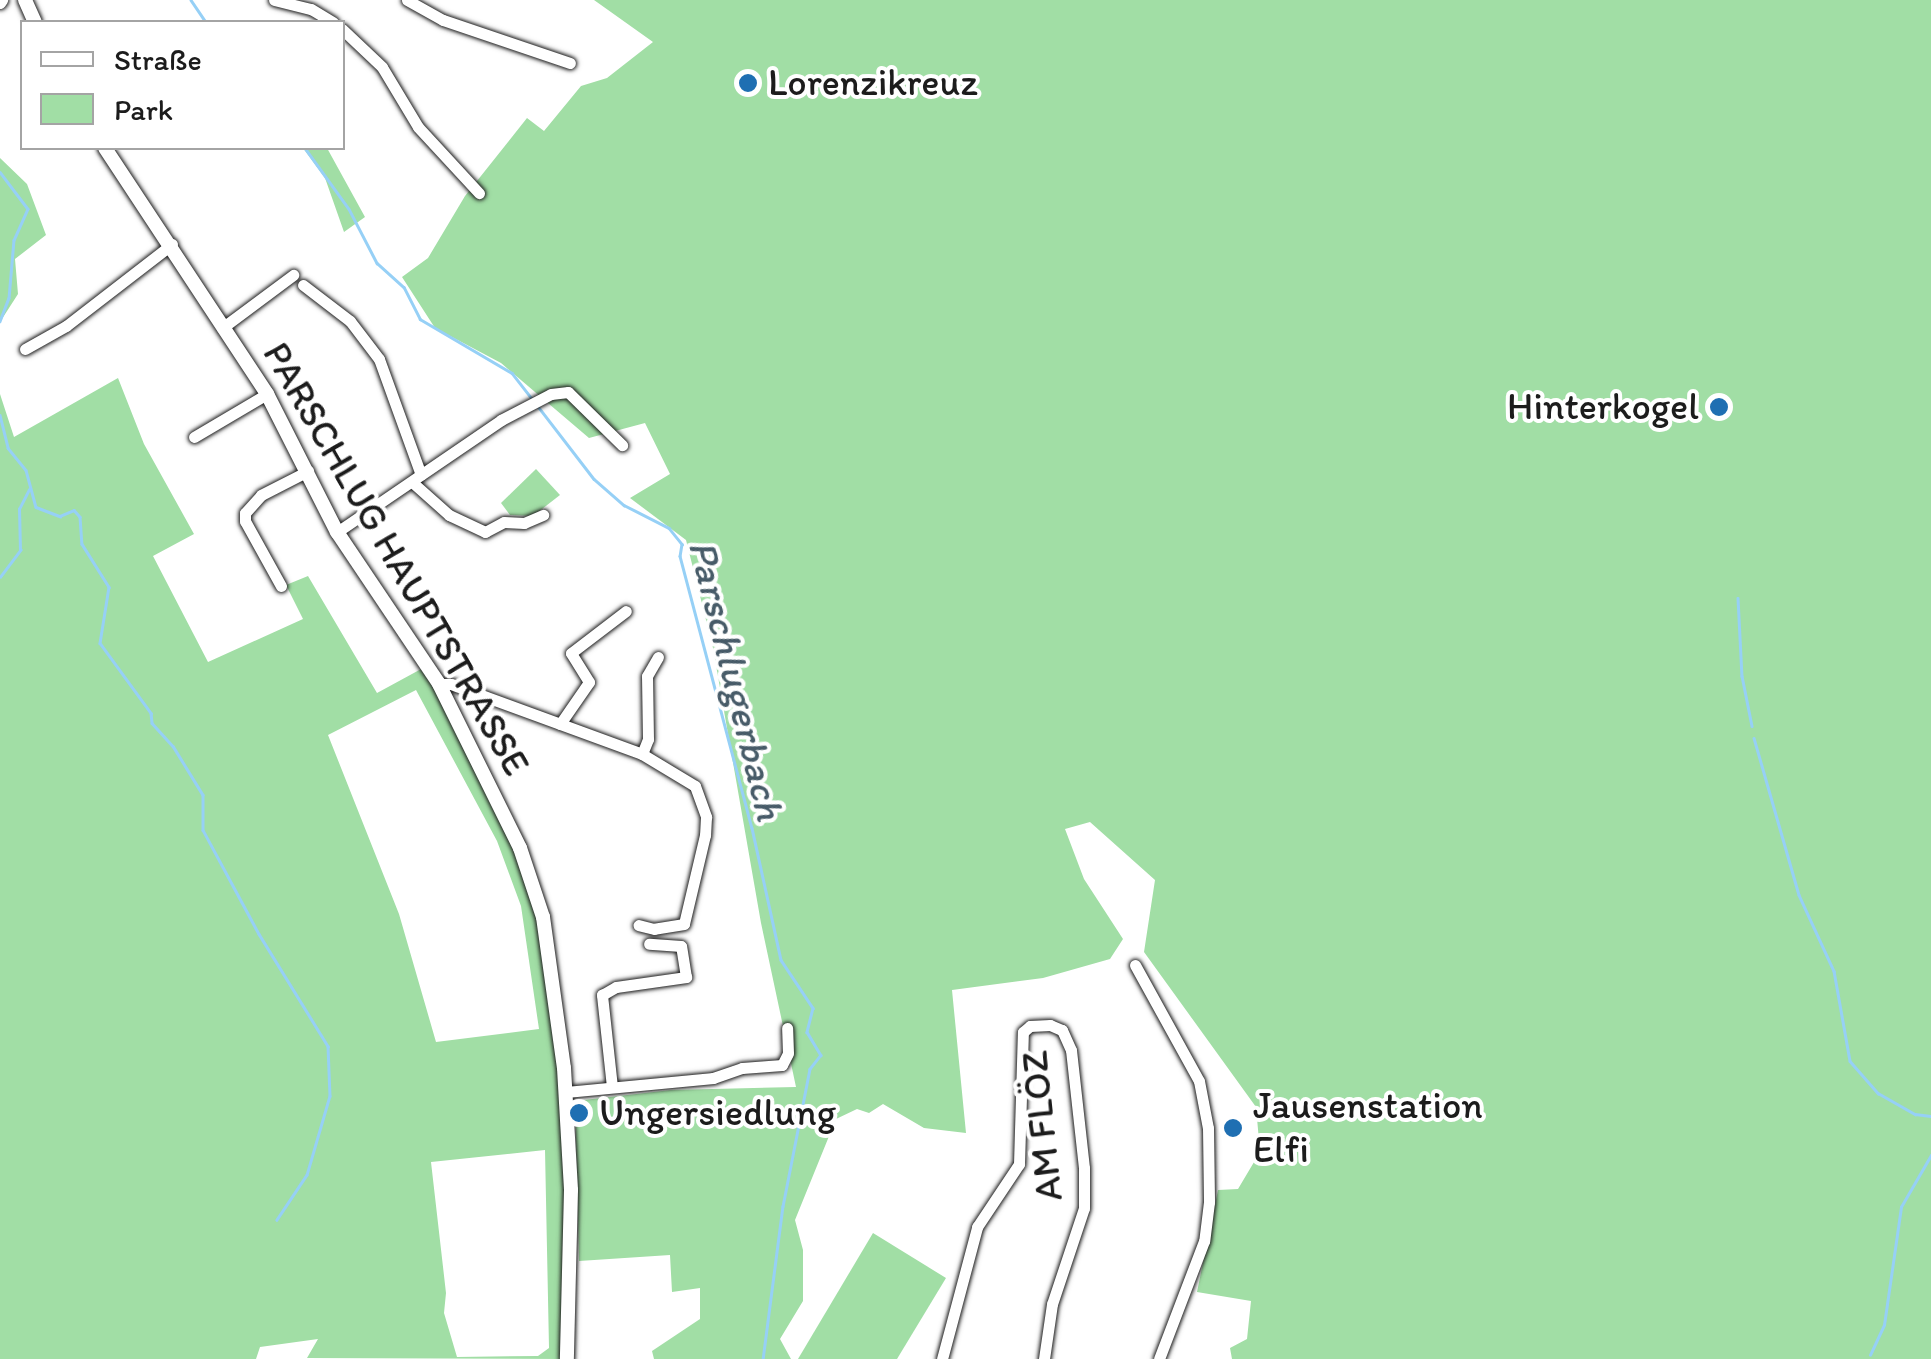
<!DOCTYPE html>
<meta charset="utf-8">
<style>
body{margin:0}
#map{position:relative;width:1931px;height:1359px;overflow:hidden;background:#fff;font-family:Itim,sans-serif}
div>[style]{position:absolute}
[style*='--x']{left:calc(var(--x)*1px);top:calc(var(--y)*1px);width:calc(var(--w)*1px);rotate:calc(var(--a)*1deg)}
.green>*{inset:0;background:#a1dea5}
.stream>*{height:2.5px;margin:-1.25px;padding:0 1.25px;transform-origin:1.25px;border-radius:1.25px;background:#96d0f6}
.roads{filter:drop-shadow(0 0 2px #1c1c1c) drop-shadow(0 0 2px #1c1c1c)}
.minor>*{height:11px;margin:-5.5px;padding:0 5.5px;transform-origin:5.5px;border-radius:5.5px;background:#fff}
.major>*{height:14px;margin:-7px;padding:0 7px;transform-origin:7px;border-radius:7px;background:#fff}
.dots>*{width:28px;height:28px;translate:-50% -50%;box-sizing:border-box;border:5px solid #fff;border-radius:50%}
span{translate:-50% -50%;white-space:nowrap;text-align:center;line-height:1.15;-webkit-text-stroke:8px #fff;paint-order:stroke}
.poi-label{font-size:38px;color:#1c1c1c}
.left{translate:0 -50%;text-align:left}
.right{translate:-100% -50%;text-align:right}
.street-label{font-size:38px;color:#1c1c1c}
.water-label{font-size:40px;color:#475b68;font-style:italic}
.legend{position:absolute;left:20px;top:20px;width:325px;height:130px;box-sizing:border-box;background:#fff;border:2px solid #a4a4a4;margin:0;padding:12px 18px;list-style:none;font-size:30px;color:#1c1c1c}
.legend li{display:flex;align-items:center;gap:20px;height:50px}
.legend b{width:50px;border:2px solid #a4a4a4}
</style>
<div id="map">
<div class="green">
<div style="clip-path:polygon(594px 0,1931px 0,1931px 1359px,1232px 1359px,1230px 1348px,1247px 1339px,1251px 1301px,1197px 1292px,1218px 1190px,1238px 1189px,1260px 1152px,1256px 1107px,1144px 952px,1155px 880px,1090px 822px,1065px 829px,1084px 879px,1123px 939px,1110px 959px,1043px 978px,952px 990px,966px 1133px,924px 1128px,883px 1104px,869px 1113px,857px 1109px,836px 1119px,795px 1220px,803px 1250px,803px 1301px,780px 1339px,791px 1359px,654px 1359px,652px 1351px,700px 1319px,700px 1288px,672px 1292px,670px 1255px,579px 1261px,575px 1101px,671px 1090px,796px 1087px,761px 923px,713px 648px,686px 540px,630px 498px,670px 474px,645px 423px,589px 438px,501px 363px,435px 328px,402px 277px,428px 258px,465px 196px,527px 118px,544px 131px,581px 86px,607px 78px,653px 42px)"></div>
<div style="clip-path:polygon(303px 148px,327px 148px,365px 217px,344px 232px,325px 178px)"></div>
<div style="clip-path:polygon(0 158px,27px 184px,46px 235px,15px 259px,18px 294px,0 322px)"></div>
<div style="clip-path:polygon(evenodd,118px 378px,144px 444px,194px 534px,153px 556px,208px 662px,303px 619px,286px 585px,308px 576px,377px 693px,423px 668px,500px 812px,537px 908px,556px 1030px,568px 1249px,562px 1359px,307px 1358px,318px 1339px,260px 1347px,256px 1359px,0 1359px,0 394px,14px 437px,118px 378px,416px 690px,497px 841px,521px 906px,539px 1029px,436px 1042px,399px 914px,328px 735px,416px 690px,118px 378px,545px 1150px,549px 1348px,538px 1356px,457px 1357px,444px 1313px,446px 1293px,431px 1162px,545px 1150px)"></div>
<div style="clip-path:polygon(536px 469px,560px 495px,533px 516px,510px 515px,501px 503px)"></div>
<div style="clip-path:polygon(873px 1233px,946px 1278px,897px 1359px,798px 1359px)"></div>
</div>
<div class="stream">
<div style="--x:191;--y:0;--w:27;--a:56"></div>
<div style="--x:305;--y:148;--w:75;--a:54.2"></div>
<div style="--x:349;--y:209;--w:61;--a:62.6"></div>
<div style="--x:377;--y:263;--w:36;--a:42"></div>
<div style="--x:404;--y:287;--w:36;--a:63"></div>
<div style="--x:420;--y:319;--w:107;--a:30.4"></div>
<div style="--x:512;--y:373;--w:33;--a:52"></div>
<div style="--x:0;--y:172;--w:46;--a:52.9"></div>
<div style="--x:28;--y:209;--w:34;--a:114"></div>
<div style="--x:14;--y:240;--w:58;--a:94.9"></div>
<div style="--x:9;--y:298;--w:25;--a:111"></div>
<div style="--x:537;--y:405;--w:93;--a:52.4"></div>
<div style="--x:594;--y:479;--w:40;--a:41"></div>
<div style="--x:624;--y:505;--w:51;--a:27.1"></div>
<div style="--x:669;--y:528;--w:21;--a:51"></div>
<div style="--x:682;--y:544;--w:12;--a:99"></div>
<div style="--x:680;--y:556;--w:281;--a:75.2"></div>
<div style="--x:752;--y:828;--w:135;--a:77.6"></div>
<div style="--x:781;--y:960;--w:58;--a:56.3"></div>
<div style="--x:813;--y:1008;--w:25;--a:104"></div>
<div style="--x:807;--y:1032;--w:27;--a:59"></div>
<div style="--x:821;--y:1055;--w:18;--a:128"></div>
<div style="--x:810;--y:1069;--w:140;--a:101.1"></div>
<div style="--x:783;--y:1206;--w:154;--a:97.4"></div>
<div style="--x:0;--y:415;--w:34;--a:76"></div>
<div style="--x:8;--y:448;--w:28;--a:51"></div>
<div style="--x:26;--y:470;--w:38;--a:75"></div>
<div style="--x:36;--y:507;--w:26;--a:21"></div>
<div style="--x:60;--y:516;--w:15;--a:-23"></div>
<div style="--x:74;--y:510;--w:9;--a:49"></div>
<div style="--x:80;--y:517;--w:27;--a:86"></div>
<div style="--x:82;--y:544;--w:51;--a:57.9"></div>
<div style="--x:109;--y:587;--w:57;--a:99.1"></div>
<div style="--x:100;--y:643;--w:87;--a:53.9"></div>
<div style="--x:151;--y:713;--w:10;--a:84"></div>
<div style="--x:152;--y:723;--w:31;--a:48"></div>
<div style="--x:173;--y:746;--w:57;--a:58.5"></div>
<div style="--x:203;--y:795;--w:35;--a:90"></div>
<div style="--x:203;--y:830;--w:118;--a:61.7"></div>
<div style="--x:259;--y:934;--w:132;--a:58.4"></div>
<div style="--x:328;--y:1046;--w:50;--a:87.7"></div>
<div style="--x:330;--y:1096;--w:82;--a:106.2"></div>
<div style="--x:307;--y:1175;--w:54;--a:123.7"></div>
<div style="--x:0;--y:577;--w:34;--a:-53"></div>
<div style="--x:20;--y:550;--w:41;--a:-91.4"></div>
<div style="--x:19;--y:509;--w:22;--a:-63"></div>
<div style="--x:1738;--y:598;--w:78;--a:87.1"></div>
<div style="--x:1742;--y:676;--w:51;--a:78.7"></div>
<div style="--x:1754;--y:738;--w:163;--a:74"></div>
<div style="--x:1799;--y:895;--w:84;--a:65.3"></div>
<div style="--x:1834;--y:971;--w:91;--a:79.9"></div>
<div style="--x:1850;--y:1061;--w:43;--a:48.8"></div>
<div style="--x:1878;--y:1093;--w:43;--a:29.6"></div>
<div style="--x:1915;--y:1114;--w:16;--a:7"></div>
<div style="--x:1870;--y:1355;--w:33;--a:-65"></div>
<div style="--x:1884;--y:1325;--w:119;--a:-81.8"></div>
<div style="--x:1901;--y:1207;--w:60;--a:-60"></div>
</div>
<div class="roads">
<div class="minor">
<div style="--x:274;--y:0;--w:38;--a:14"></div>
<div style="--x:311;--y:9;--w:26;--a:31"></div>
<div style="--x:407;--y:0;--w:41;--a:29.1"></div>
<div style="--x:443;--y:20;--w:134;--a:18.7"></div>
<div style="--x:0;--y:3;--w:4;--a:-56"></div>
<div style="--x:342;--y:29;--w:55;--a:43.5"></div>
<div style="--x:382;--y:67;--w:70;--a:59"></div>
<div style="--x:418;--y:127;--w:90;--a:47.3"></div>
<div style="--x:303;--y:285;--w:59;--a:37.5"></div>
<div style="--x:350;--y:321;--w:48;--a:52.7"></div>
<div style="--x:379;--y:359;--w:123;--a:70.1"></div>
<div style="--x:222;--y:328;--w:89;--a:-36.7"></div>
<div style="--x:25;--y:349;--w:47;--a:-29.3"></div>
<div style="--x:66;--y:326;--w:134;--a:-37.7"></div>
<div style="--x:194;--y:437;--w:85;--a:-30.5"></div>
<div style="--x:412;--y:482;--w:50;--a:41.7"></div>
<div style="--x:449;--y:515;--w:40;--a:25"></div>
<div style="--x:485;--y:532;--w:21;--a:-28"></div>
<div style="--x:504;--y:522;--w:20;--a:3"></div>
<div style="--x:524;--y:523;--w:21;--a:-23"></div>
<div style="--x:337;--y:532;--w:199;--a:-34.3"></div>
<div style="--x:501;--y:420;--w:56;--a:-27.5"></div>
<div style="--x:551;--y:394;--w:17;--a:-7"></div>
<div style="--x:568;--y:392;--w:76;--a:44.5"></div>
<div style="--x:281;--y:586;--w:74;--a:-119"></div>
<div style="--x:245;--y:521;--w:8;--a:-90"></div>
<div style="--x:245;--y:513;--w:24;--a:-48"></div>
<div style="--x:261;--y:495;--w:53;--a:-27.1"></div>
<div style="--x:439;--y:684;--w:12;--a:0"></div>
<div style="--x:451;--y:684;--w:203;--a:20.1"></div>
<div style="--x:642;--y:754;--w:62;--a:31.1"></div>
<div style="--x:695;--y:786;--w:33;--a:70"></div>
<div style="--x:706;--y:817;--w:18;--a:93"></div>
<div style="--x:705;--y:835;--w:91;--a:103.3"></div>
<div style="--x:684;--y:924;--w:30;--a:171"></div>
<div style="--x:654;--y:929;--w:16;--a:-166"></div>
<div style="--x:560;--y:724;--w:51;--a:-55.4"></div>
<div style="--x:589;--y:682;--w:34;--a:-122"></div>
<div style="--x:571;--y:653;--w:69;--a:-37.4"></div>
<div style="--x:642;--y:754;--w:16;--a:-68"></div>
<div style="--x:648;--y:739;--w:63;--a:-90.9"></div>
<div style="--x:647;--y:676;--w:22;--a:-60"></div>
<div style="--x:1135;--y:965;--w:132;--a:61.1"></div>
<div style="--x:1199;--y:1081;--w:48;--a:79.2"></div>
<div style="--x:1208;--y:1128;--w:74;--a:89.2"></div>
<div style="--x:1209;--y:1202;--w:39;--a:97"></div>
<div style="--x:1204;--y:1241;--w:126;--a:110.9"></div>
<div style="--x:612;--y:1087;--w:93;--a:-96.2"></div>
<div style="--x:602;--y:995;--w:16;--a:-30"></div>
<div style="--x:616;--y:987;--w:71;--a:-8.1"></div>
<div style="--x:686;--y:977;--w:31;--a:-99"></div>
<div style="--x:681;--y:946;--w:32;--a:-176"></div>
<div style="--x:566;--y:1092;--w:148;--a:-5.4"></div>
<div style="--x:713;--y:1078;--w:31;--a:-19"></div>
<div style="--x:742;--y:1068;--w:40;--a:-4.3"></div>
<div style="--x:782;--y:1065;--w:13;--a:-63"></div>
<div style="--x:788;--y:1053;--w:25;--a:-92"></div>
<div style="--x:942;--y:1359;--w:137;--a:-75.1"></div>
<div style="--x:977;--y:1227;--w:76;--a:-56.3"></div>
<div style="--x:1019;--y:1164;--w:132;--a:-88.3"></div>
<div style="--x:1023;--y:1032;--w:9;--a:-41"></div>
<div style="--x:1030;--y:1026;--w:20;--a:-3"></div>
<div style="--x:1050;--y:1025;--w:13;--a:23"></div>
<div style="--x:1062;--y:1030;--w:22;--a:66"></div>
<div style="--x:1071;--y:1050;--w:119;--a:83.7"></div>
<div style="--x:1084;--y:1168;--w:40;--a:90"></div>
<div style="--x:1084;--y:1208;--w:101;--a:108.4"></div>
<div style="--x:1052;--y:1304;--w:56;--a:98.3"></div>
</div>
<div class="major">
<div style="--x:25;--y:0;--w:24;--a:66"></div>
<div style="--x:105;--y:148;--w:295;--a:56.6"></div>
<div style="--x:267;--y:394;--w:155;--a:63.1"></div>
<div style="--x:337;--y:532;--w:183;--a:56.1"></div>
<div style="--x:439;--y:684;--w:183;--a:63.7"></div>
<div style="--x:520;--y:848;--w:73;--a:71.6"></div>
<div style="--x:543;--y:917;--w:152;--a:82.1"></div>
<div style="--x:564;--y:1068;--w:122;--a:86.7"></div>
<div style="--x:571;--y:1190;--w:169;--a:91.4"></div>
</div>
</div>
<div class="dots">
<div style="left:748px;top:83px;background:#1f6fb2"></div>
<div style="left:1719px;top:407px;background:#1f6fb2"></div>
<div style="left:579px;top:1113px;background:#1f6fb2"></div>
<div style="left:1233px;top:1128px;background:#1f6fb2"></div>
</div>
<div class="poi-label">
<span class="left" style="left:768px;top:83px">Lorenzikreuz</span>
<span class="right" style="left:1699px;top:407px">Hinterkogel</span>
<span class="left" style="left:1253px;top:1128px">Jausenstation<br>Elfi</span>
<span class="left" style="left:599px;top:1113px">Ungersiedlung</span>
</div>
<div class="street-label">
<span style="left:396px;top:559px;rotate:60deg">PARSCHLUG HAUPTSTRASSE</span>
<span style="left:1042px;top:1126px;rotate:-96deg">AM FLÖZ</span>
</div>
<div class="water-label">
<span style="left:737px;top:680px;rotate:76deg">Parschlugerbach</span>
</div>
<ul class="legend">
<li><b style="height:12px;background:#fff"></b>Straße</li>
<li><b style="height:28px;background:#a1dea5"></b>Park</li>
</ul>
</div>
